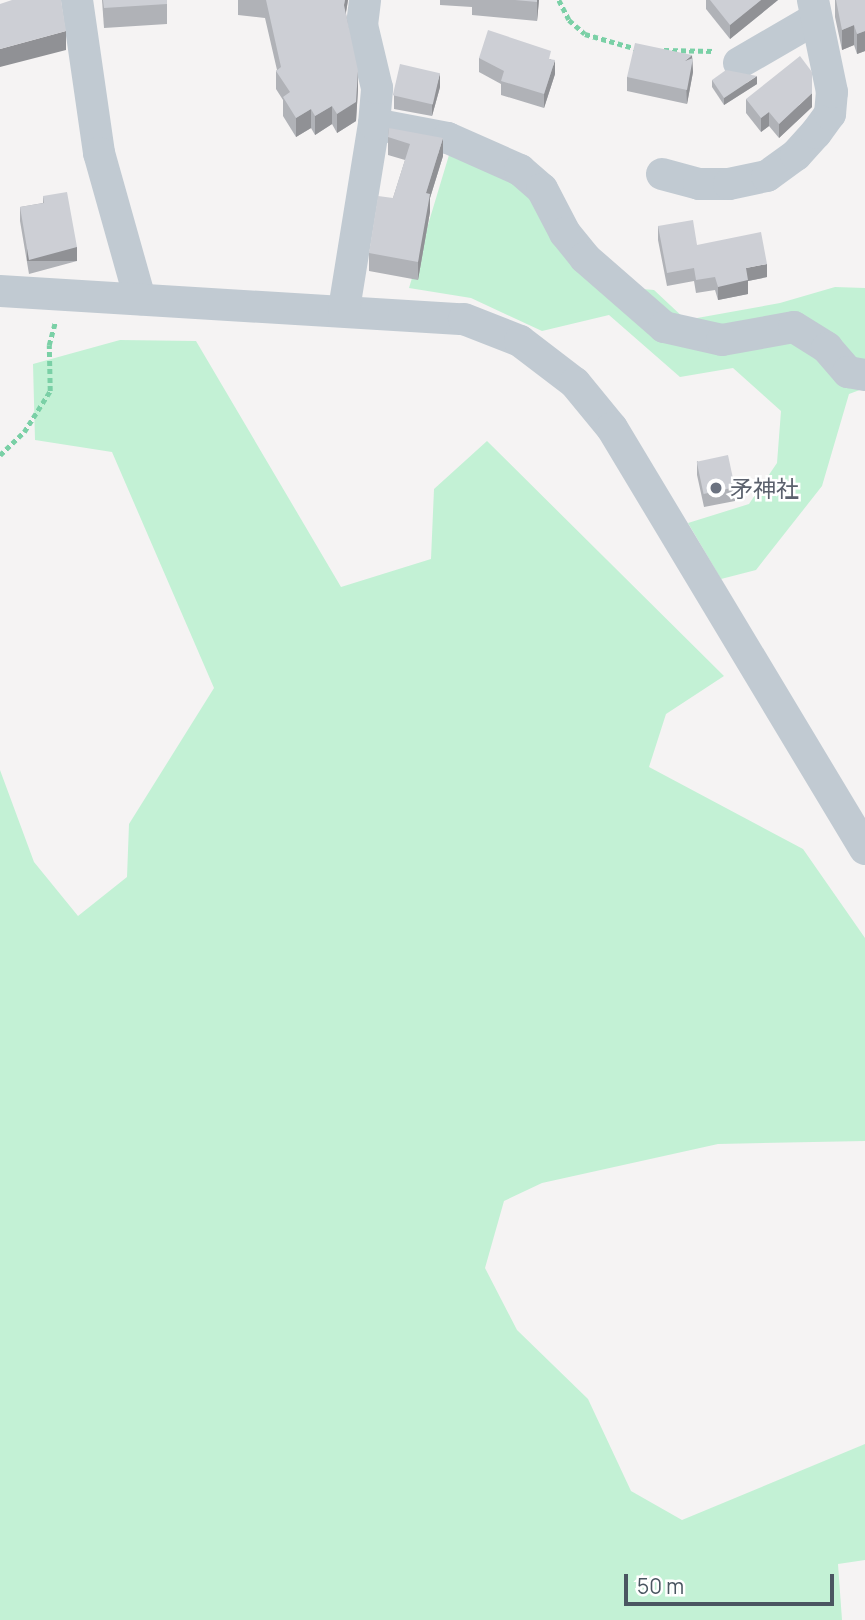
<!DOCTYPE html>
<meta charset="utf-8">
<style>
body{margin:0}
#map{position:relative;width:865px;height:1620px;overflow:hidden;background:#f5f3f3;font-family:Manrope,"Noto Sans JP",sans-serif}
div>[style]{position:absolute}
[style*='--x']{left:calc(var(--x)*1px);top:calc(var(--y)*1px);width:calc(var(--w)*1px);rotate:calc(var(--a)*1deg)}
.green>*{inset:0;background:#c3f1d5}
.path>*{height:4.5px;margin-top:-2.25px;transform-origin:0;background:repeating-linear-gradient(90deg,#7ad0a6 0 5px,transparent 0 8.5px)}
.street>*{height:32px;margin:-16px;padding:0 16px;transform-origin:16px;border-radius:16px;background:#c1cad2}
.wall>*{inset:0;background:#b0b2b7}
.shaded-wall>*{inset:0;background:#909195;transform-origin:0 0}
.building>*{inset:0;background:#cdcfd5;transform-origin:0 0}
.dots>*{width:19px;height:19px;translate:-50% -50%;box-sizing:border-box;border:4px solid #fff;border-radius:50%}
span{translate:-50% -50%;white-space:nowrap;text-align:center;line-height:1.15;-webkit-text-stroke:5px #fff;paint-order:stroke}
.worship-label{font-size:23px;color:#5b616d}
.left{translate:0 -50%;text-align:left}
.scale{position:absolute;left:624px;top:1574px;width:210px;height:32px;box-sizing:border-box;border:4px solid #4a5661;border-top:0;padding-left:9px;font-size:21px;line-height:24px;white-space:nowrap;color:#4a5661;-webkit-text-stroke:5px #fff;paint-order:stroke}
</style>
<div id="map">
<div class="green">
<div style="clip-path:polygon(449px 155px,509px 178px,537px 203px,597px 285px,654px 290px,686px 320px,780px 303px,835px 287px,865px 288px,865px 388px,849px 394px,822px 486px,756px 570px,721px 579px,688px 523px,749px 504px,777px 463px,781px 411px,733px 368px,680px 377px,609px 315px,542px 331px,471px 298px,409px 288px)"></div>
<div style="clip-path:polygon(120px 340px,196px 341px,341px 587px,431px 559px,434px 489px,487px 441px,724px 676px,666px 714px,649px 767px,803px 849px,865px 938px,865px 1141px,718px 1144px,542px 1183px,504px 1201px,485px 1268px,517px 1330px,588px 1399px,631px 1491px,682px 1520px,865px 1444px,865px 1560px,838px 1564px,842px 1620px,0 1620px,0 770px,34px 862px,78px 916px,127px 877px,129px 824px,214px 688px,112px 452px,35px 440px,33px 364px)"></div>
</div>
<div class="path">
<div style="--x:559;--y:0;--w:22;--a:63"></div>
<div style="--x:569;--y:20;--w:21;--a:41"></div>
<div style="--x:585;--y:34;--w:54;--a:16.1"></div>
<div style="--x:664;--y:50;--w:50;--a:1.1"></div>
<div style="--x:0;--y:455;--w:33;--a:-44"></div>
<div style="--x:24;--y:432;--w:49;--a:-57.6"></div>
<div style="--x:50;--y:391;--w:46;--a:-91.2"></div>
<div style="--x:49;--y:345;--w:24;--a:-75"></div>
</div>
<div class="street">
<div style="--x:77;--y:0;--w:155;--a:81.8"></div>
<div style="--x:99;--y:153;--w:152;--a:74.3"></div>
<div style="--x:739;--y:63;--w:88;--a:-30.1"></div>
<div style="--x:374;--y:124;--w:75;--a:10.7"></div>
<div style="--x:448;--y:138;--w:79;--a:24"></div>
<div style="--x:520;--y:170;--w:29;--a:41"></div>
<div style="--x:542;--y:189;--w:50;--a:62.4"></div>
<div style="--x:565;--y:233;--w:32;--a:51"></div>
<div style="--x:585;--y:258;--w:105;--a:41.1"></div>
<div style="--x:664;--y:327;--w:59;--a:12.6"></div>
<div style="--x:722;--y:340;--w:73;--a:-10.2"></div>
<div style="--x:794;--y:327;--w:39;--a:32"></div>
<div style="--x:827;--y:348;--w:32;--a:49"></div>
<div style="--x:848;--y:372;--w:17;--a:10"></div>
<div style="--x:662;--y:174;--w:38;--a:15"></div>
<div style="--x:699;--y:184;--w:30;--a:0"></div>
<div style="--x:729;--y:184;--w:39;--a:-12"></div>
<div style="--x:767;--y:176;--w:36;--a:-36"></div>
<div style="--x:796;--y:155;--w:30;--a:-48"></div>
<div style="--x:816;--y:133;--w:24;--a:-54"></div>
<div style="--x:830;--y:114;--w:22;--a:-85"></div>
<div style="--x:832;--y:92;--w:94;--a:-101.7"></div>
<div style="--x:0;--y:291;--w:465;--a:3.5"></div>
<div style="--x:464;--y:319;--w:60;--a:21.4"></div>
<div style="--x:520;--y:341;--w:69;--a:37.4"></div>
<div style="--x:575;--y:383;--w:58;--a:50.6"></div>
<div style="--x:612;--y:428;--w:491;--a:59"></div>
<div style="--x:344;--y:309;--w:187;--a:-80.8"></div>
<div style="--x:374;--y:124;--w:36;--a:-85"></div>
<div style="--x:377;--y:88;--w:65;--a:-103.4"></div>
<div style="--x:362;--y:25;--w:25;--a:-83"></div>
</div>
<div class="wall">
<div style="clip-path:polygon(102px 0,167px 0,167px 24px,104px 28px)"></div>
<div style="clip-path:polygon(238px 0,348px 0,346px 13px,358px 89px,356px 121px,337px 133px,332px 124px,315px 135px,311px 128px,296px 137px,283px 116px,283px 100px,276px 89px,276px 71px,277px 70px,265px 18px,238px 15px)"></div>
<div style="clip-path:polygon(440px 0,539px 0,537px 21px,472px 15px,472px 7px,440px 5px)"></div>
<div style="clip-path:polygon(706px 0,778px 0,730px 39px,706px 9px)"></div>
<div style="clip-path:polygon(835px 0,865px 0,865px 51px,857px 54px,854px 45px,842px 50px,835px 17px)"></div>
<div style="clip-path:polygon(479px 58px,551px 59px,555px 74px,544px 108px,501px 95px,501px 84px,479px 72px)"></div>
<div style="clip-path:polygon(692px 58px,693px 72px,687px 104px,627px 91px,627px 77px)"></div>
<div style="clip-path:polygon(712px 80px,757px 84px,724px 105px,712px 87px)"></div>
<div style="clip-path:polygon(440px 87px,432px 116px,394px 109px,394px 95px)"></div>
<div style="clip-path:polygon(746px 99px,812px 107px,779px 138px,769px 126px,761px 132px,746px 113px)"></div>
<div style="clip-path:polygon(389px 128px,443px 156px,430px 198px,430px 212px,418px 280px,369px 271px,369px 253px,393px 198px,405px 160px,388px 155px,388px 137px)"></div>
<div style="clip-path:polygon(43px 196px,77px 261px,29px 274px,20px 221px,20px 207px,43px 203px)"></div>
<div style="clip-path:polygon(658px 226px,697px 245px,767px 277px,748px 281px,748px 294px,718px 300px,715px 290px,696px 293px,694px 281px,667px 286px,658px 240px)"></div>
<div style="clip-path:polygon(697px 461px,735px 487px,735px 501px,704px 507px,697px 475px)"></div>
</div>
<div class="shaded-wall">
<div style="clip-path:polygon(345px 0,348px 0,344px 23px,344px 5px)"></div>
<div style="clip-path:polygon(537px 0,539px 0,537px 21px)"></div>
<div style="clip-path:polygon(761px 0,778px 0,730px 39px,730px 25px)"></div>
<div style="clip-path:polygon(854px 25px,854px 45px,842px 50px,842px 30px)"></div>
<div style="clip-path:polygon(66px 31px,66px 50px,0 67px,0 49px)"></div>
<div style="clip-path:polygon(865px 31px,865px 51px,857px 54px,857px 34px)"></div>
<div style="clip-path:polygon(692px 55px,693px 72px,687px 104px,685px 61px)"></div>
<div style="clip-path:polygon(555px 60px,555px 74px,544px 108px,544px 94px)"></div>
<div style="clip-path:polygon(358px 71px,358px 89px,356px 121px,337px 133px,337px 114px)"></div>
<div style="clip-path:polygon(440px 73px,440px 87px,432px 116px,432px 102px)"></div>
<div style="clip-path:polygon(757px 76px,757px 84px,724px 105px,724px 98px)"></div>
<div style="clip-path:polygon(812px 93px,812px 107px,779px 138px,779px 124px)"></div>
<div style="clip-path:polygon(332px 106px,332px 124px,315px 135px,315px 116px)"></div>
<div style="clip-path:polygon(311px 109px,311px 128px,296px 137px,296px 118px)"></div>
<div style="clip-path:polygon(769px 112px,769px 126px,761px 132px,761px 118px)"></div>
<div style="clip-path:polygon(443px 138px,443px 156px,430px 198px,430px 212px,418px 280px,418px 262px,426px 193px)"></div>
<div style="left:77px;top:247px;width:14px;height:50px;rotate:90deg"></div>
<div style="clip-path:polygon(767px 264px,767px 277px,748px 281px,748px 294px,718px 300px,718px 287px,746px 268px)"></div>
</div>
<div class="building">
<div style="clip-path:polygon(12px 0,61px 0,66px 31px,0 49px,0 4px)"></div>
<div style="clip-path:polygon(103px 0,167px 0,167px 4px,104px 8px)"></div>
<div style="clip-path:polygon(266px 0,345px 0,344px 5px,358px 71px,356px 102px,337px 114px,332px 106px,315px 116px,311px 109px,296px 118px,283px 97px,290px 92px,276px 71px,281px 67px)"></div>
<div style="clip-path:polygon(515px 0,537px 0,537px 2px)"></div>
<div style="clip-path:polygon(710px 0,761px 0,730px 25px)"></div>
<div style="clip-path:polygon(836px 0,865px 0,865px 31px,857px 34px,854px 25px,842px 30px)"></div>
<div style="clip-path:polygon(488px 30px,551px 51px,549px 59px,555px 60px,544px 94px,501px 81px,504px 71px,479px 58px)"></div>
<div style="clip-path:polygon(635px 43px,692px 55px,685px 61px,693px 58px,687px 90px,627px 77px)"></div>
<div style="clip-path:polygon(800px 56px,812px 72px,812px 93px,779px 124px,769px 112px,761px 118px,746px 99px)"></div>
<div style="left:400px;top:64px;width:41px;height:32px;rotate:13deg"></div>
<div style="clip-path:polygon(726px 70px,757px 76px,724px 98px,712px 80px)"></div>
<div style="clip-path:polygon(389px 128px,443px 138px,426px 193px,430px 194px,418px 262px,369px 253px,378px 196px,393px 198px,410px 144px,388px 137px)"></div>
<div style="clip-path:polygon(67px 192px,77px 247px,29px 260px,20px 207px,44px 203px,43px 196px)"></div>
<div style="clip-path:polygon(693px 220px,697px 245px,761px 232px,767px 264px,746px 268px,748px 280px,718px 287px,715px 277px,696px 280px,694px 268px,667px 273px,658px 226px)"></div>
<div style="left:728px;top:455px;width:33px;height:32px;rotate:78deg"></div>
</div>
<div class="dots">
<div style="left:716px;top:488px;background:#6b7280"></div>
</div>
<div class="worship-label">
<span class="left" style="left:730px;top:488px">矛神社</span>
</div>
<div class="scale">50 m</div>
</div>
